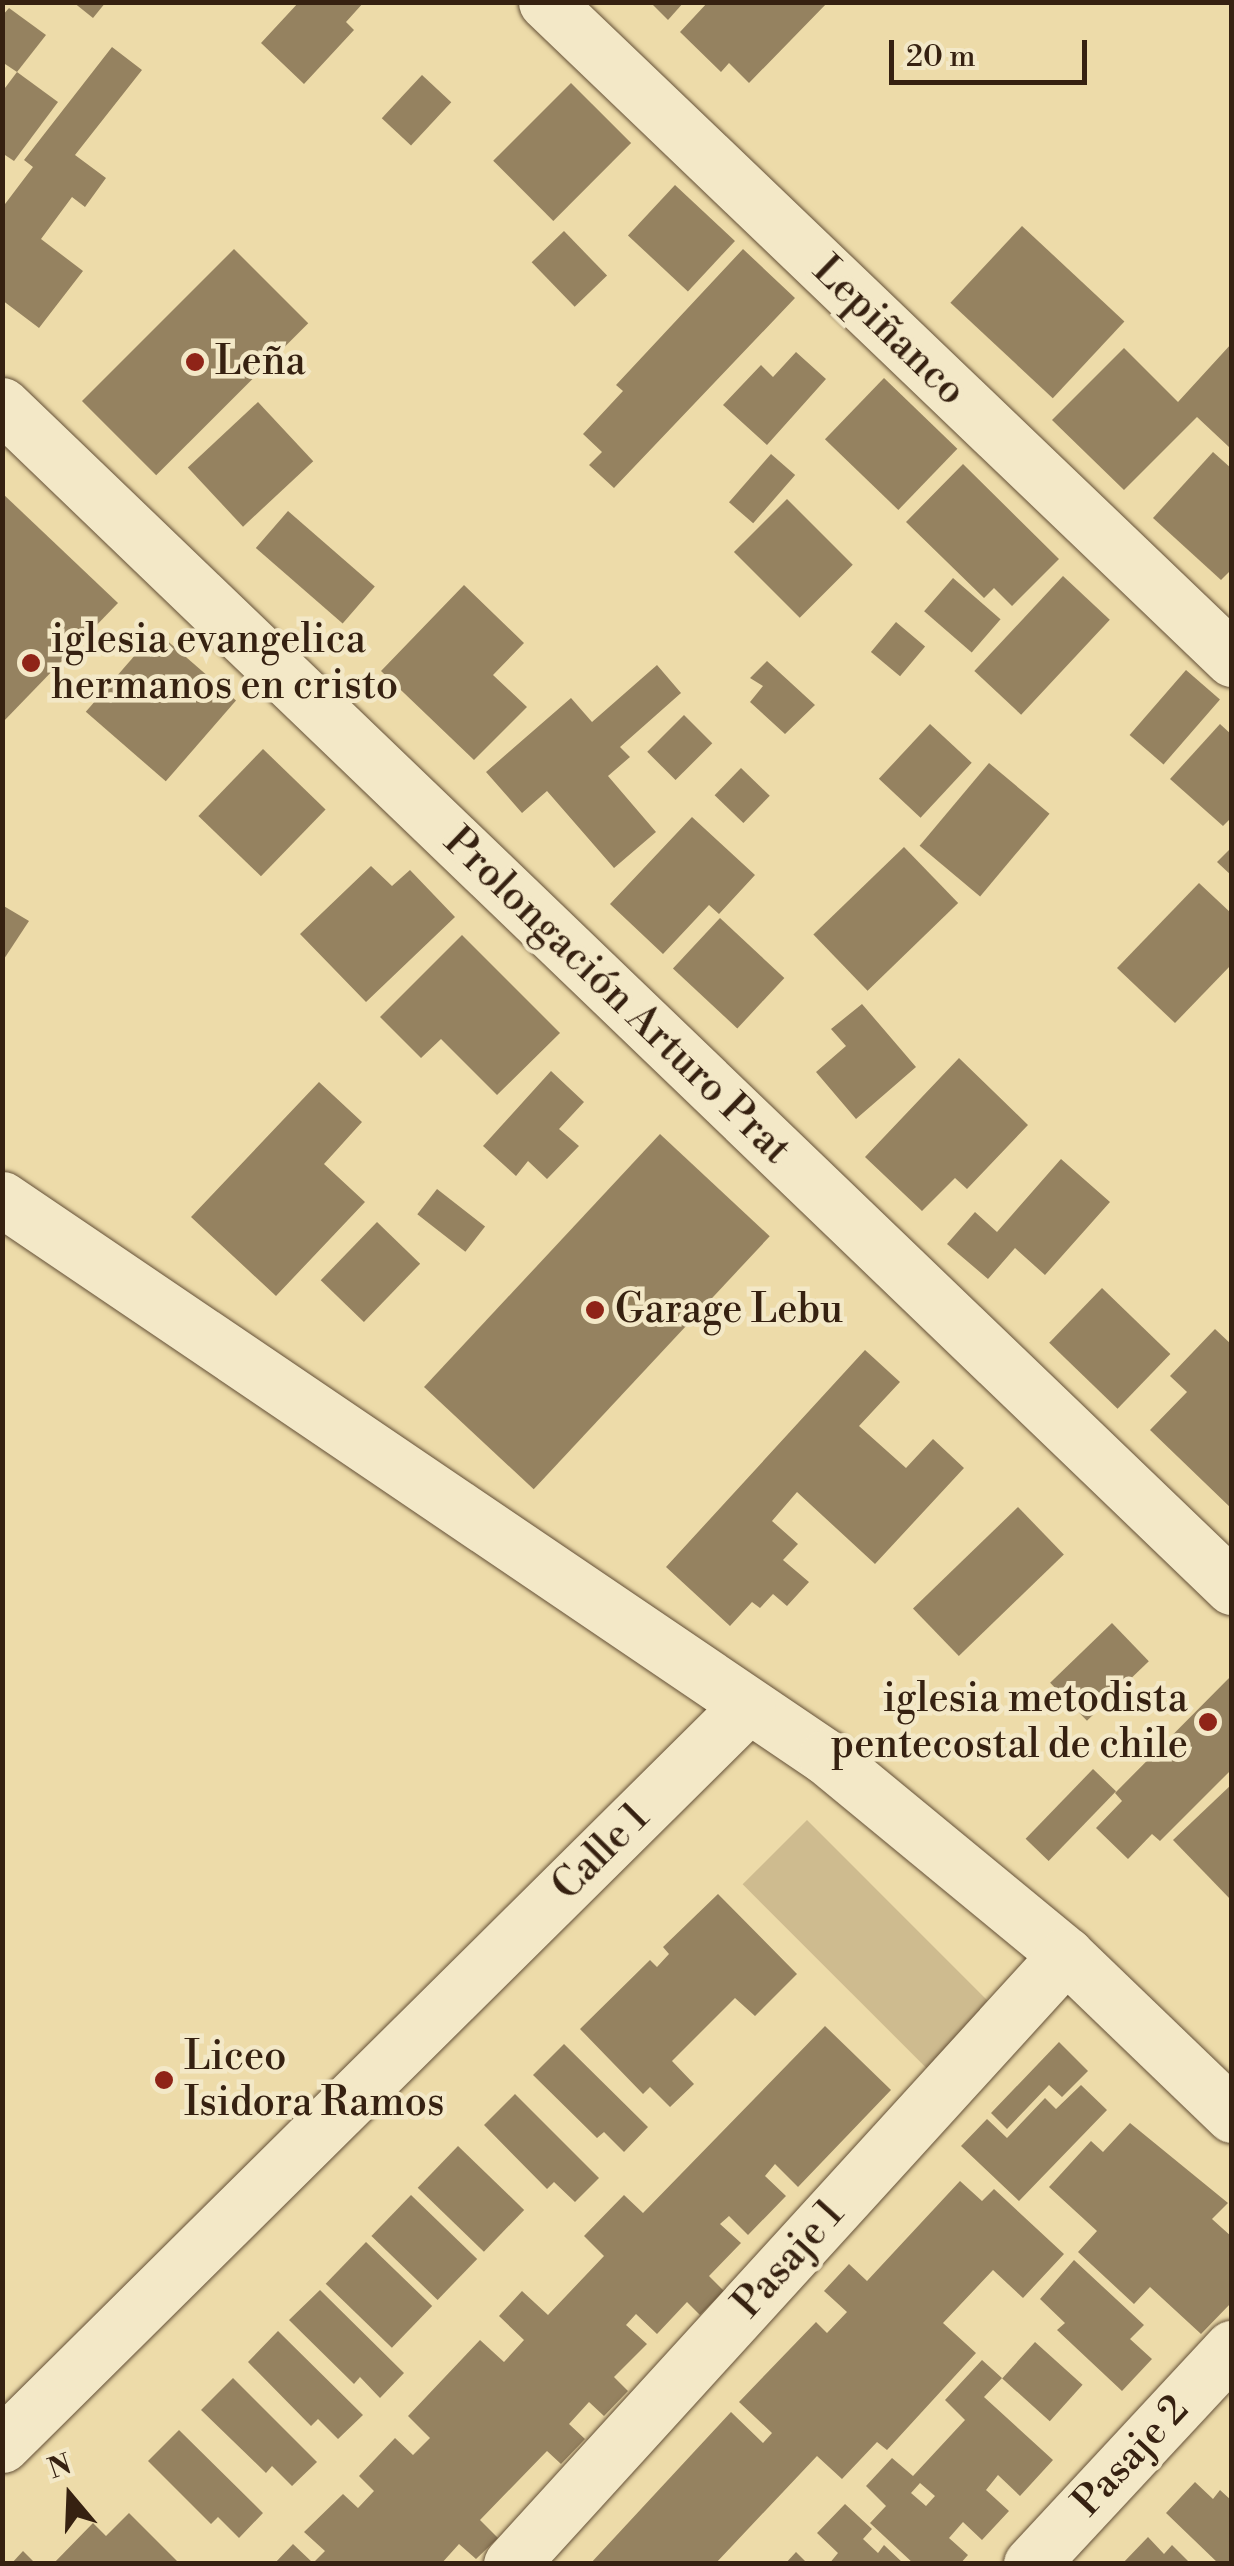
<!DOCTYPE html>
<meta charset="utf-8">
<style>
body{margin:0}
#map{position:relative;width:1234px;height:2566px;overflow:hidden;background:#eddba9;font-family:"Libre Bodoni",serif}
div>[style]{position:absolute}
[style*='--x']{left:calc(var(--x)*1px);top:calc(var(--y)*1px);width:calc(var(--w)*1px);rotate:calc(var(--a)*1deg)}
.green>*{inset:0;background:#cebb8f;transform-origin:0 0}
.building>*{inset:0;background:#958260;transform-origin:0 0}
.roads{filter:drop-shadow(0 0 2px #645037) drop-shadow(0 0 2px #645037)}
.street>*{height:55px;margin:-27.5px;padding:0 27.5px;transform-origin:27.5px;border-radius:27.5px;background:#f3e8c7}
.dots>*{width:28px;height:28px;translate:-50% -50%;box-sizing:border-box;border:5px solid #f3e8c7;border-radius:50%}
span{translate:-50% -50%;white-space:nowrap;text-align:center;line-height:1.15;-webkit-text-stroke:9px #f3e8c7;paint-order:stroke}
.street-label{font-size:40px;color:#362111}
.poi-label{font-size:40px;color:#362111}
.left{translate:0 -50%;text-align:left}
.right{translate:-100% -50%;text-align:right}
.frame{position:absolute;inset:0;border:5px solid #362111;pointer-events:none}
.north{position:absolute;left:20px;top:2446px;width:100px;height:100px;-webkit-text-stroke:8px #f3e8c7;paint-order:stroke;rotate:341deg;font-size:28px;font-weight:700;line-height:40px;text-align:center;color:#362111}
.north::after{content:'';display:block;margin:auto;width:35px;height:45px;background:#362111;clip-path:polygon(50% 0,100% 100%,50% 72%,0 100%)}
.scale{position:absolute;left:889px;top:40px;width:198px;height:45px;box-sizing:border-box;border:5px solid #362111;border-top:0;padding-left:12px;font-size:30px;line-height:35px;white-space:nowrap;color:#362111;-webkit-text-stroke:8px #f3e8c7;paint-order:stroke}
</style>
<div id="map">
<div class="green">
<div style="left:807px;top:1820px;width:270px;height:91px;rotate:45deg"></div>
</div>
<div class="building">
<div style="clip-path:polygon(73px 2px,106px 2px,93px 18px)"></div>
<div style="clip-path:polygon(299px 2px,364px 2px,346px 22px,354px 30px,304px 84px,261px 43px)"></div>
<div style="clip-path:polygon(650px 2px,684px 2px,668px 20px)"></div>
<div style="clip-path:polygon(708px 2px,828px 2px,749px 83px,729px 63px,721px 72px,680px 32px)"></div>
<div style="clip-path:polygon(9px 8px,46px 35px,17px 72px,2px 62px,2px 16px)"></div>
<div style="clip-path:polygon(112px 47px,142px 70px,75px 155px,106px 178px,85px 207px,72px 197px,41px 239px,83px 271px,39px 328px,2px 300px,2px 208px,33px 167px,24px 160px)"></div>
<div style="clip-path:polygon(17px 72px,58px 102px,14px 161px,2px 153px,2px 92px)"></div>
<div style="left:422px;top:75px;width:40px;height:59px;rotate:43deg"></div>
<div style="left:571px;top:83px;width:85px;height:110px;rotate:45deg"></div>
<div style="left:675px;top:185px;width:82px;height:69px;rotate:43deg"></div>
<div style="left:1022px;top:226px;width:140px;height:105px;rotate:43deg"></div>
<div style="left:564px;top:231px;width:62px;height:45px;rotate:46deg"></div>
<div style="left:234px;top:249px;width:105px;height:215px;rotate:45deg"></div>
<div style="clip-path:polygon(743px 249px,795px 298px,614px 488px,589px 465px,602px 452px,583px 434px,623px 391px,616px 385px)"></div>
<div style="clip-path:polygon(1232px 343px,1229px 447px,1197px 417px,1124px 490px,1052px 420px,1124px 348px,1178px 402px)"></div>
<div style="clip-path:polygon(796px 352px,826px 379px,767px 445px,723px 405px,761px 365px,773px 377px)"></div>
<div style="left:884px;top:378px;width:102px;height:85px;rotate:44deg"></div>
<div style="left:258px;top:402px;width:81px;height:96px;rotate:47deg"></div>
<div style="clip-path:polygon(1213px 452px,1232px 469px,1232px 569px,1221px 580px,1153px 518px)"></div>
<div style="left:771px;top:454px;width:32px;height:64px;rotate:41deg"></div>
<div style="clip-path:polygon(963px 464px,1059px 559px,1012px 606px,994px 588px,984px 598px,906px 522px)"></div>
<div style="clip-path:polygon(2px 493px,118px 603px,2px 723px)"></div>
<div style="left:787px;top:499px;width:93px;height:75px;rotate:45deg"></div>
<div style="left:288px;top:511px;width:115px;height:49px;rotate:41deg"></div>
<div style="left:1063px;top:576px;width:64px;height:130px;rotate:43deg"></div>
<div style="left:953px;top:578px;width:63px;height:44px;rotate:41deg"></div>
<div style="clip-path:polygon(464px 585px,524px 643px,493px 675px,527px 707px,474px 760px,381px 671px)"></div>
<div style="left:896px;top:622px;width:38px;height:39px;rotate:40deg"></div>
<div style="left:156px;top:631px;width:106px;height:107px;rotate:41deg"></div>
<div style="clip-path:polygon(767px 661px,815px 705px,785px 734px,750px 702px,763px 686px,750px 678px)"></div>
<div style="clip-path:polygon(657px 665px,681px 693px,620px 747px,630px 757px,608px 776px,656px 832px,614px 868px,547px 791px,522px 813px,486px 772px,571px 698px,592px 722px)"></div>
<div style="left:1186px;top:670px;width:45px;height:86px;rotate:41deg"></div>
<div style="left:684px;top:715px;width:40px;height:52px;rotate:45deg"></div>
<div style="left:930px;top:724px;width:57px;height:75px;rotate:43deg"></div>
<div style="clip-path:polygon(1220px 724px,1232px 735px,1232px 817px,1223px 826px,1170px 779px)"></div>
<div style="left:263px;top:749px;width:87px;height:93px;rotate:44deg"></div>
<div style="left:989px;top:763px;width:79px;height:108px;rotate:40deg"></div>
<div style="left:741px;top:768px;width:40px;height:38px;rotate:44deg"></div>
<div style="clip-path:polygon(692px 817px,755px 875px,719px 914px,709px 905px,663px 954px,610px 904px)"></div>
<div style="left:904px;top:847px;width:78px;height:126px;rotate:46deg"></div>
<div style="clip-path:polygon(1232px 847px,1232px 876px,1217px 862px)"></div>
<div style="clip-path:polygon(371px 866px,392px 886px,410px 870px,455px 917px,366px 1002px,300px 934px)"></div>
<div style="clip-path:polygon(1199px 883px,1232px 914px,1232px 964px,1175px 1023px,1117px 968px)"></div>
<div style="clip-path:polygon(2px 905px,29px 921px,2px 962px)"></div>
<div style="left:720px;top:918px;width:88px;height:69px;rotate:43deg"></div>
<div style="clip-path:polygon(462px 935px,560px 1033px,497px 1095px,441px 1039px,421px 1058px,380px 1017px)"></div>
<div style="clip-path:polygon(862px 1004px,916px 1067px,856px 1119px,816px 1072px,846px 1046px,831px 1029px)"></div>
<div style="clip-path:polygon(959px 1058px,1028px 1125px,967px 1189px,955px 1178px,922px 1211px,865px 1157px)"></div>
<div style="clip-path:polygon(551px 1071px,584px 1102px,559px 1129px,579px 1146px,547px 1179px,528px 1161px,516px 1176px,483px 1146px)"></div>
<div style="clip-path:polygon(319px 1082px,362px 1122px,324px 1164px,365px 1202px,276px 1296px,191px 1217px)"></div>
<div style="left:660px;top:1134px;width:150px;height:346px;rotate:43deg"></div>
<div style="clip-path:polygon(1061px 1159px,1110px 1202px,1045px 1275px,1015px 1248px,988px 1279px,947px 1244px,975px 1212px,997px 1232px)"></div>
<div style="left:437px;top:1189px;width:61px;height:32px;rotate:38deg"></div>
<div style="left:377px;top:1222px;width:60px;height:81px;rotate:44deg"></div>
<div style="left:1102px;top:1288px;width:95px;height:76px;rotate:44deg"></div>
<div style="clip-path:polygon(1215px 1329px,1232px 1345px,1232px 1509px,1150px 1430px,1187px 1392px,1170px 1376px)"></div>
<div style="clip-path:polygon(865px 1350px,900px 1382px,859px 1426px,906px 1468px,933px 1439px,964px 1468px,875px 1564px,797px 1492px,772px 1521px,798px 1544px,783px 1560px,809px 1582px,787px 1606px,773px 1594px,760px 1608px,752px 1602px,730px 1626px,666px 1567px)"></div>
<div style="left:1018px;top:1507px;width:66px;height:146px;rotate:46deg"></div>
<div style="left:1112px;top:1623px;width:53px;height:86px;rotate:46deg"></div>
<div style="clip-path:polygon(1232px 1675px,1232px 1769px,1160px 1841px,1152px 1834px,1128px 1859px,1096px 1828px,1122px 1801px,1115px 1793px)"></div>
<div style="left:1093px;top:1769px;width:32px;height:97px;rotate:44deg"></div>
<div style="clip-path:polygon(1232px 1784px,1232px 1901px,1173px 1840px)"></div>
<div style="clip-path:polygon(718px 1894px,797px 1974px,755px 2016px,735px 1998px,672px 2061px,694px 2084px,670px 2107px,650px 2087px,643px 2094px,580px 2029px,650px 1960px,657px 1967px,669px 1954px,663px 1947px)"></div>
<div style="clip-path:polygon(825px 2026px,891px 2090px,798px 2187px,775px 2164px,765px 2176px,786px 2196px,748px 2235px,729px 2216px,720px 2224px,741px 2243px,709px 2276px,724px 2291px,700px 2315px,687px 2302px,657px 2334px,636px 2314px,626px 2325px,647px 2344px,614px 2377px,628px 2391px,604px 2416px,589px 2402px,569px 2424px,585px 2439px,561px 2464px,547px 2451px,480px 2520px,498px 2538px,476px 2559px,459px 2544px,441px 2564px,274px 2564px,293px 2544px,313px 2563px,325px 2551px,304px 2532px,343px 2494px,358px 2508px,374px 2491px,359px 2476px,395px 2438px,413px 2455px,430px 2438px,408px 2416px,480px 2340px,504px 2362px,524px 2340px,499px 2316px,522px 2291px,548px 2315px,604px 2256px,584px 2236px,624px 2195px,643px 2213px)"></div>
<div style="clip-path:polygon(1059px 2042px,1088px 2071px,1062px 2097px,1049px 2085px,1007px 2129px,991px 2113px)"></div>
<div style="clip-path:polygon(564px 2044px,648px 2127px,624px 2152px,604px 2132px,597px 2138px,533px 2075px)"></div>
<div style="clip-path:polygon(1081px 2085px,1107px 2110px,1019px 2201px,961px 2146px,987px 2119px,1007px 2138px,1045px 2098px,1056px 2109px)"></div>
<div style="clip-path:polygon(515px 2094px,599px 2178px,575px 2202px,554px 2182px,547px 2189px,484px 2125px)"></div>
<div style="clip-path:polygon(1130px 2123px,1228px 2203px,1212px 2219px,1232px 2237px,1232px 2302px,1201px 2334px,1150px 2287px,1134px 2304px,1078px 2252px,1097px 2231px,1049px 2187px,1091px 2141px,1103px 2152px)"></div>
<div style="left:458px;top:2146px;width:92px;height:58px;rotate:44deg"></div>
<div style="clip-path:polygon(960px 2181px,982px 2201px,994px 2189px,1064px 2254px,1023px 2298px,993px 2270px,943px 2323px,976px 2353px,887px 2450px,877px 2442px,842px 2479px,817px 2456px,715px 2564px,590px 2564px,731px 2412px,763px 2443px,772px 2433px,739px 2402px,816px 2322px,827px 2333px,847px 2312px,824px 2291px,849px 2264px,867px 2281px)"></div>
<div style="left:411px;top:2195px;width:92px;height:57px;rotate:44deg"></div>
<div style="left:366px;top:2242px;width:92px;height:58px;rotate:44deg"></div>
<div style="clip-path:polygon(1074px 2260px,1144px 2325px,1130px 2339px,1152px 2359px,1122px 2391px,1057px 2330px,1065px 2323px,1040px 2299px)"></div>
<div style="clip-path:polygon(320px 2290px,404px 2373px,380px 2398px,360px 2377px,354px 2384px,289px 2320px)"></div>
<div style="clip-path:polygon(278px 2331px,363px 2415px,338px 2439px,318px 2419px,311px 2426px,248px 2362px)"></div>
<div style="left:1035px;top:2342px;width:64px;height:49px;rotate:42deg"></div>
<div style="clip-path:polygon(evenodd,982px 2360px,1002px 2378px,984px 2397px,1053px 2460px,1020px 2496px,998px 2475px,986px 2490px,1009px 2511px,982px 2540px,963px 2522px,949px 2538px,968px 2555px,960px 2564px,914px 2564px,870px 2523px,886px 2506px,866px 2486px,892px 2458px,913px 2476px,965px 2420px,945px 2400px,982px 2360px,920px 2483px,935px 2496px,926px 2506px,911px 2493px,920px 2483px)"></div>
<div style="clip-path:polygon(233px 2378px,317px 2462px,292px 2486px,272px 2466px,266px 2473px,201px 2410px)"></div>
<div style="clip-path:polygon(179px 2430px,263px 2513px,239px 2538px,218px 2517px,211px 2524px,148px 2461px)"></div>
<div style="clip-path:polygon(1195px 2482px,1213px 2499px,1220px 2490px,1232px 2501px,1232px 2564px,1219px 2564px,1166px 2513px)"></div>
<div style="clip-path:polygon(845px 2504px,872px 2529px,863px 2539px,878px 2553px,884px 2545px,904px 2564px,829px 2564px,838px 2553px,817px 2533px)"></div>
<div style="clip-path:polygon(129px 2513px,180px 2564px,53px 2564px,93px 2523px,106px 2536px)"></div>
<div style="clip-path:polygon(1148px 2537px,1164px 2554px,1172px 2545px,1191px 2564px,1122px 2564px)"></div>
<div style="clip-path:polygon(23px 2551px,36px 2564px,11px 2564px)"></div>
<div style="clip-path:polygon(796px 2552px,808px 2564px,785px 2564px)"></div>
</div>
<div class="roads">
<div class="street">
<div style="--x:546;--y:2;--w:950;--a:43.76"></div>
<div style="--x:2;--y:405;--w:1706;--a:43.86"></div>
<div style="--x:2;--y:1199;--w:995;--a:34.11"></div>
<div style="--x:826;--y:1757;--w:311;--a:39.5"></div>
<div style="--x:1066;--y:1955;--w:231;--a:43.9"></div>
<div style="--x:2;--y:2445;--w:1050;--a:-44.73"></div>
<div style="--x:511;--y:2564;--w:824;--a:-47.66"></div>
<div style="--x:1031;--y:2564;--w:295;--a:-47.1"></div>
</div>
</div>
<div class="dots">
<div style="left:195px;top:362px;background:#8f2418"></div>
<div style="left:31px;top:663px;background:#8f2418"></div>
<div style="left:595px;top:1310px;background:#8f2418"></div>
<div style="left:1208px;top:1722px;background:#8f2418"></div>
<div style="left:164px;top:2080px;background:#8f2418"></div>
</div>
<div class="street-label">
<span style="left:889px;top:331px;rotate:44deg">Lepiñanco</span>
<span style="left:617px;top:996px;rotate:44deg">Prolongación Arturo Prat</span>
<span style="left:601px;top:1852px;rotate:-45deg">Calle 1</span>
<span style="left:789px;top:2259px;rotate:-48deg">Pasaje 1</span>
<span style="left:1131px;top:2456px;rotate:-47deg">Pasaje 2</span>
</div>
<div class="poi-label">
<span class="left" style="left:215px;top:362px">Leña</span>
<span class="left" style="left:51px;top:663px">iglesia evangelica<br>hermanos en cristo</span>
<span class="left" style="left:615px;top:1310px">Garage Lebu</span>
<span class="right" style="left:1188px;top:1722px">iglesia metodista<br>pentecostal de chile</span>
<span class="left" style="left:184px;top:2080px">Liceo<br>Isidora Ramos</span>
</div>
<div class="frame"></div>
<div class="north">N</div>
<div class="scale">20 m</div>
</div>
